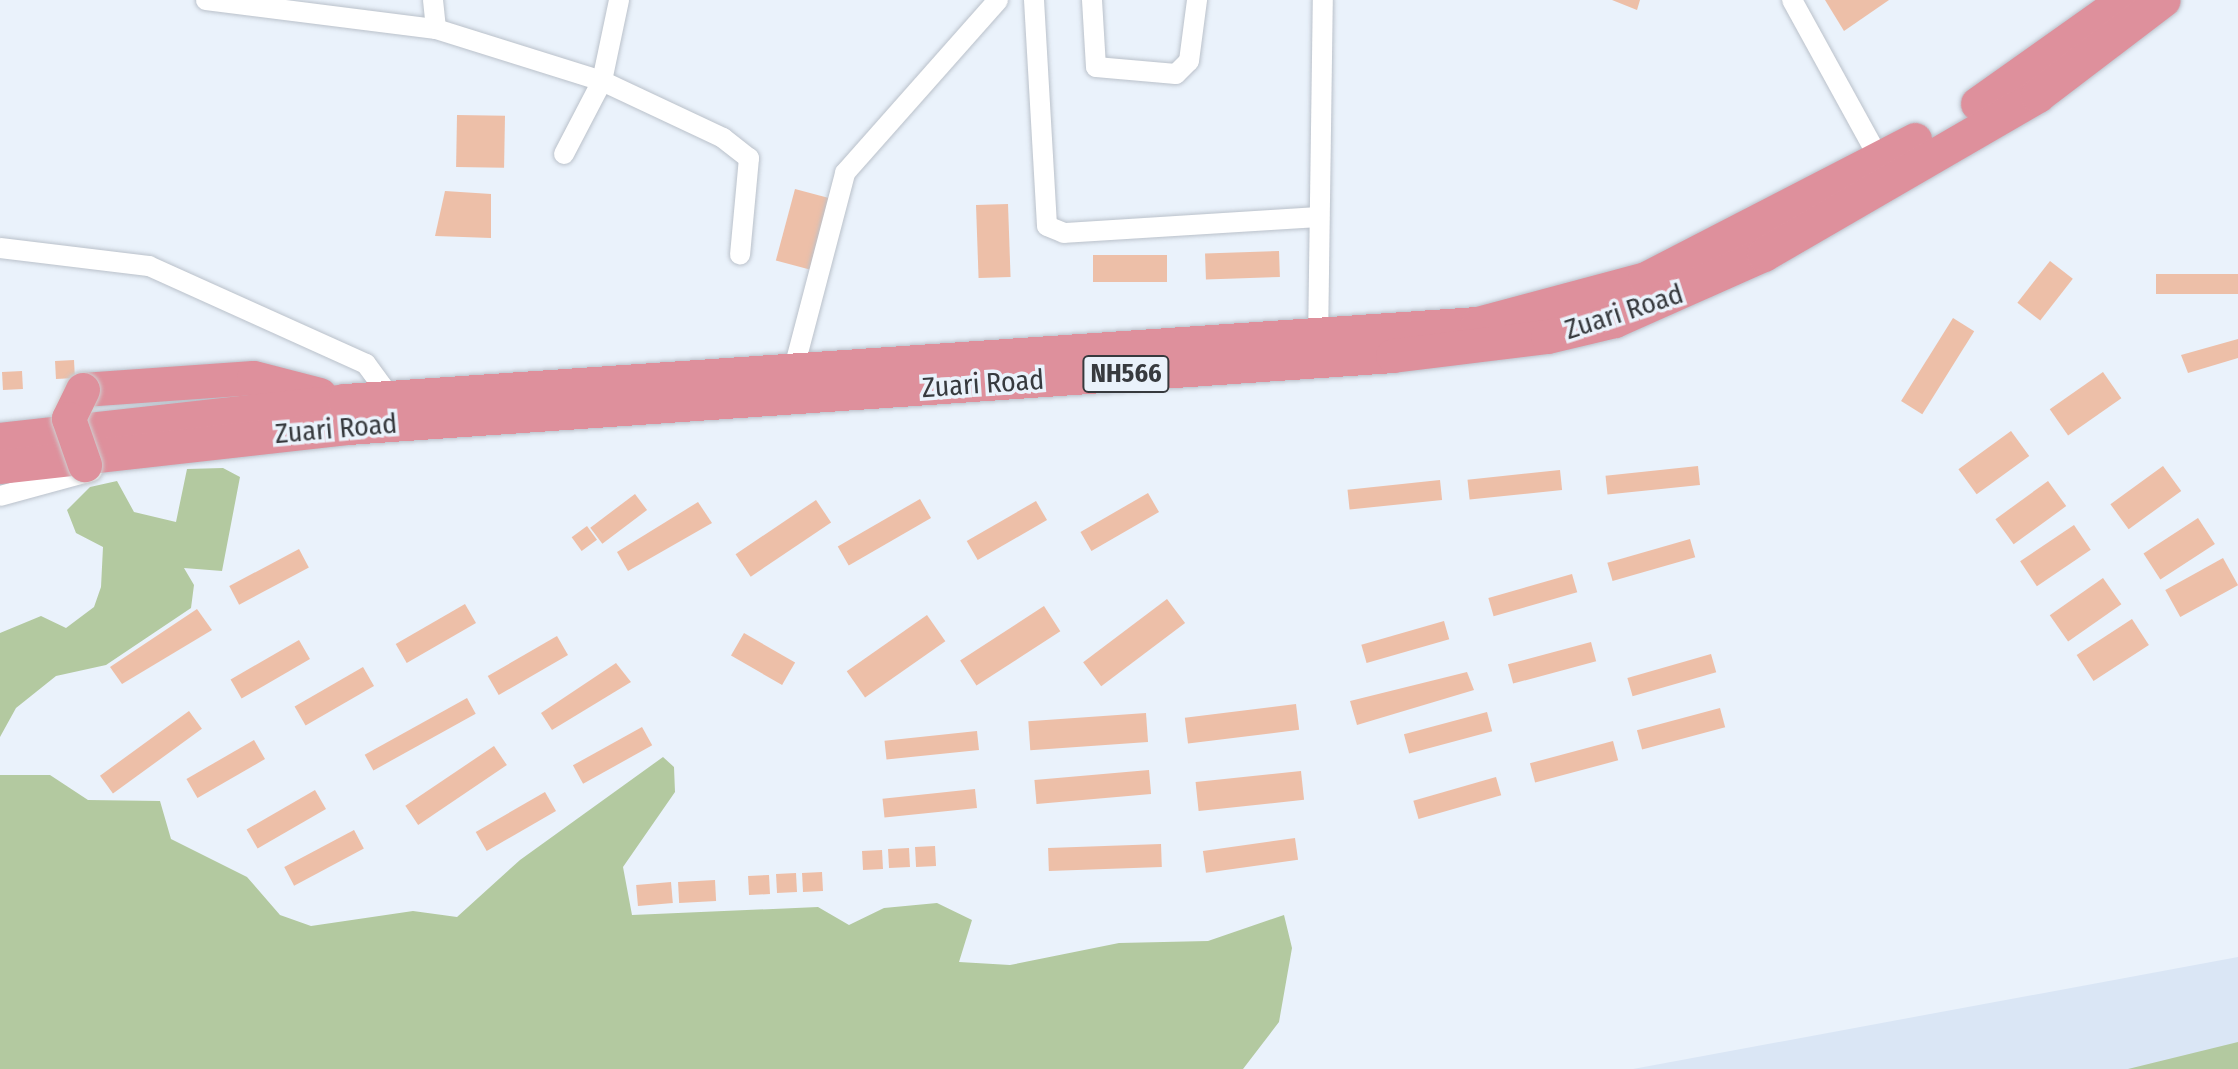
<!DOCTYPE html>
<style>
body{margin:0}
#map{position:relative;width:2238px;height:1069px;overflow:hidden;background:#eaf2fb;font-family:"Fira Sans Condensed",sans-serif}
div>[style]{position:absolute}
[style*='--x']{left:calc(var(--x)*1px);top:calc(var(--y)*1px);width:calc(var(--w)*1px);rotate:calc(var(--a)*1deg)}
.built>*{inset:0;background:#dae6f5}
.forest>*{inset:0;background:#b3c9a0}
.building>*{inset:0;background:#edbfa8;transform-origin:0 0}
.roads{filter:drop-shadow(0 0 2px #bac1ca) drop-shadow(0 0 2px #bac1ca)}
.minor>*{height:20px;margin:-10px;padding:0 10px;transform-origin:10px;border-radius:10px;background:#fff}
.trunk>*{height:34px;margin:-17px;padding:0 17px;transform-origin:17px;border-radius:17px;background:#de909c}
.bridges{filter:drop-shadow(0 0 2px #cfd0d1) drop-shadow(0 0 2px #cfd0d1)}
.trunk-bridge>*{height:34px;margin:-17px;padding:0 17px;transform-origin:17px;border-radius:17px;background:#de909c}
span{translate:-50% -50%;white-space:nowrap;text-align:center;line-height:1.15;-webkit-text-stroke:7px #eaf2fb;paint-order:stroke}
.shield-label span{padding:2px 6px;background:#eaf2fb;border:2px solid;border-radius:6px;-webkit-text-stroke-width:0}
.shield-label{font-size:26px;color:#373a3e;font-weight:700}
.street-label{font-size:28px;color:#373a3e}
</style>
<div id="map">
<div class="built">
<div style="clip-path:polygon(2238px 957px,2238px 1069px,1633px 1069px)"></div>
</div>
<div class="forest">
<div style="clip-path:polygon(187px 469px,223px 468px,240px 477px,222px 571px,184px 568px,194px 585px,191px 608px,106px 665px,56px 676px,16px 708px,0 737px,0 633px,41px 616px,66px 628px,94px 607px,101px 587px,103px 547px,76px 533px,67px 510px,90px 487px,117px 481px,134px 512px,176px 522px)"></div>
<div style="clip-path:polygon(663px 757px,674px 767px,675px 792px,623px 867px,632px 915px,818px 907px,849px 925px,884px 908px,937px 903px,972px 920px,959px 962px,1010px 965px,1119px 943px,1208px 941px,1284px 915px,1292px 948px,1279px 1022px,1243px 1069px,0 1069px,0 775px,50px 775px,88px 800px,160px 801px,171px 839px,247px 877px,280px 915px,311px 926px,413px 911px,457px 917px,520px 860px)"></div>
<div style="clip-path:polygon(2238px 1042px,2238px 1069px,2128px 1069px)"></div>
</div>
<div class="building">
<div style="clip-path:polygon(1612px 0,1640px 0,1637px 10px)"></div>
<div style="clip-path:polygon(1825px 0,1889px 0,1844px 31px)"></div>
<div style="left:457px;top:115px;width:48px;height:52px;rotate:1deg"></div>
<div style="left:795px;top:189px;width:35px;height:74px;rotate:15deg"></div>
<div style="clip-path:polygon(445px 191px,491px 194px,491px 238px,435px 236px)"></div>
<div style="left:1008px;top:204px;width:73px;height:32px;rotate:88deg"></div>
<div style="left:1279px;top:251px;width:26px;height:74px;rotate:88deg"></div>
<div style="left:1167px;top:255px;width:27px;height:74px;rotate:90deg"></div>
<div style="left:2050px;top:261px;width:29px;height:53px;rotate:38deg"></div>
<div style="left:2238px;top:274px;width:20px;height:82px;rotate:90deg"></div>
<div style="left:1953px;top:318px;width:25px;height:98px;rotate:32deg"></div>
<div style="clip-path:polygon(2238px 339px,2238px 358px,2188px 373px,2181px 355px)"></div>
<div style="left:74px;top:360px;width:18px;height:19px;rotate:87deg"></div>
<div style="left:22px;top:371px;width:18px;height:20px;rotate:87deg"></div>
<div style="left:2103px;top:372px;width:32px;height:65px;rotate:55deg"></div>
<div style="left:2011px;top:431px;width:31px;height:65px;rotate:54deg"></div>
<div style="left:1698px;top:466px;width:19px;height:93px;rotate:84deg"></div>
<div style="left:2163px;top:466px;width:31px;height:65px;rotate:54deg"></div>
<div style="left:1560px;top:470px;width:20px;height:93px;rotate:84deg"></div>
<div style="left:1440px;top:480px;width:20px;height:93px;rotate:84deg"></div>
<div style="left:2048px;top:481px;width:31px;height:65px;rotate:54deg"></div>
<div style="left:1148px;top:493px;width:22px;height:78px;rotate:60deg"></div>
<div style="left:635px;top:494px;width:20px;height:56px;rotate:53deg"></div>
<div style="left:920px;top:499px;width:22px;height:95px;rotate:60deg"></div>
<div style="left:816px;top:500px;width:27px;height:97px;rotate:56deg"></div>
<div style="left:1036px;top:501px;width:22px;height:80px;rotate:60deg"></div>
<div style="clip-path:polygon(698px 502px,712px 523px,628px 571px,617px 552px)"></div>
<div style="left:2198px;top:518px;width:31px;height:65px;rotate:57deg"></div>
<div style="left:2074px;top:525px;width:30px;height:65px;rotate:56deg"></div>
<div style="left:587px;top:526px;width:17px;height:19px;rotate:54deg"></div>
<div style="left:1690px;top:539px;width:19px;height:86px;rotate:74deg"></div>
<div style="left:299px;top:549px;width:21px;height:79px;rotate:62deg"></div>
<div style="left:2223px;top:558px;width:31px;height:66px;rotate:61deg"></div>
<div style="left:1572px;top:574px;width:19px;height:87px;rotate:74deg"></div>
<div style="left:2103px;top:578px;width:32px;height:65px;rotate:55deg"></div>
<div style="left:1167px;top:599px;width:30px;height:105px;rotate:53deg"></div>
<div style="left:465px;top:604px;width:22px;height:80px;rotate:60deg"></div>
<div style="left:1044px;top:606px;width:30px;height:100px;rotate:57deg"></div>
<div style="clip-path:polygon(197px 609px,212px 630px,122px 684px,110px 667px)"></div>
<div style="left:927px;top:615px;width:32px;height:98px;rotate:55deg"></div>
<div style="left:2132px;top:619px;width:31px;height:66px;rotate:57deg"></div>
<div style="left:1444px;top:621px;width:19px;height:86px;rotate:74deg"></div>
<div style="left:744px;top:633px;width:59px;height:26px;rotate:30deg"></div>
<div style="left:557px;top:636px;width:22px;height:80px;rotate:60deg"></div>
<div style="left:299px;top:640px;width:22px;height:79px;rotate:60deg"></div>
<div style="left:1591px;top:642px;width:20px;height:86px;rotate:75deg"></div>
<div style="left:1711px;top:654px;width:19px;height:87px;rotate:74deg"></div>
<div style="clip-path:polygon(616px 663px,631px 682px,552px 730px,541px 713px)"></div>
<div style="left:363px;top:667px;width:22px;height:79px;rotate:60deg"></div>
<div style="clip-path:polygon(1467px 672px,1474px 690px,1357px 725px,1350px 701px)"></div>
<div style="left:467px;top:698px;width:18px;height:117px;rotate:61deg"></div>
<div style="left:1296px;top:704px;width:26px;height:112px;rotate:83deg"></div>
<div style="left:1720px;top:708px;width:20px;height:86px;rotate:75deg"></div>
<div style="left:189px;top:711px;width:22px;height:110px;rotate:54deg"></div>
<div style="left:1487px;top:712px;width:20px;height:86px;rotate:75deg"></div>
<div style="left:1146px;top:713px;width:29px;height:118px;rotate:86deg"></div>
<div style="left:642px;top:727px;width:21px;height:79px;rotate:61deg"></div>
<div style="left:977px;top:731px;width:19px;height:93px;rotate:84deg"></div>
<div style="left:254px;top:740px;width:22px;height:78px;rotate:60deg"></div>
<div style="left:1613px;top:741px;width:20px;height:86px;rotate:75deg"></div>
<div style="left:494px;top:746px;width:23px;height:107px;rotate:56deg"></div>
<div style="left:1149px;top:770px;width:24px;height:115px;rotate:85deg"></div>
<div style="left:1301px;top:771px;width:29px;height:106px;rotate:84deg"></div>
<div style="left:1496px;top:777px;width:19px;height:86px;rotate:74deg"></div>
<div style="left:975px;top:789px;width:19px;height:93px;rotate:84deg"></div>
<div style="left:315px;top:790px;width:22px;height:79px;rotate:60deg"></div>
<div style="left:545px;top:792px;width:22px;height:80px;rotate:60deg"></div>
<div style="left:354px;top:830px;width:21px;height:79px;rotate:62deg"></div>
<div style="left:1295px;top:838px;width:22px;height:93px;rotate:82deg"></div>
<div style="left:1161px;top:844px;width:23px;height:113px;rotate:88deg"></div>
<div style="left:935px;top:846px;width:20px;height:20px;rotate:87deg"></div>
<div style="left:909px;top:848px;width:19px;height:21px;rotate:87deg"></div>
<div style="left:882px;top:850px;width:19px;height:20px;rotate:87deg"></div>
<div style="left:822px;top:872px;width:19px;height:20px;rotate:87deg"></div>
<div style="left:796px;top:873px;width:19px;height:20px;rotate:87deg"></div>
<div style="left:769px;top:875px;width:19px;height:21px;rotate:87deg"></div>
<div style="left:715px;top:880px;width:21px;height:37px;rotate:87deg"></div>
<div style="left:671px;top:882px;width:21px;height:35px;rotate:85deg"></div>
</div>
<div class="roads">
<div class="minor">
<div style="--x:206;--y:0;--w:232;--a:7.2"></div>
<div style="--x:433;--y:0;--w:29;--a:84"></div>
<div style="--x:436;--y:29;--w:174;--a:17.4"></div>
<div style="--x:602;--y:81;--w:83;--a:-78.1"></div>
<div style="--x:1034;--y:0;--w:226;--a:86.7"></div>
<div style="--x:1047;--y:226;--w:18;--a:22"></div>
<div style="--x:1064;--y:233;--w:253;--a:-3.6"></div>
<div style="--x:1092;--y:0;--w:67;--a:86.6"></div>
<div style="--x:1096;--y:67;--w:80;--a:5"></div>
<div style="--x:1176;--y:74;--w:18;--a:-45"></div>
<div style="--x:1189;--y:61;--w:62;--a:-82.5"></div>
<div style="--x:1792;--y:0;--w:183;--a:61.2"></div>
<div style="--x:564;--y:154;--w:82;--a:-62.5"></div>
<div style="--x:602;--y:81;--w:134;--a:25.2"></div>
<div style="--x:723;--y:138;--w:33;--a:38"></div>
<div style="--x:749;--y:158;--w:97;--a:95.3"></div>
<div style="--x:0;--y:248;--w:150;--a:6.9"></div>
<div style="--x:149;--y:266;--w:238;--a:24.3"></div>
<div style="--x:366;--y:364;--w:42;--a:53.7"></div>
<div style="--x:1318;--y:344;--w:344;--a:-89.2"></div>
<div style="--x:794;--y:368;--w:202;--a:-75.3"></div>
<div style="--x:845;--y:173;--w:231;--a:-48.5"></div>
<div style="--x:0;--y:496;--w:95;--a:-15.2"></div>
</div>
<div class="trunk">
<div style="--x:1978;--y:104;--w:180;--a:-35.3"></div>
<div style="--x:83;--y:390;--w:171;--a:-4"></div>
<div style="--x:254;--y:378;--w:68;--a:14.4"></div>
<div style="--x:0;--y:440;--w:347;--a:-6.4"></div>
<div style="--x:345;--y:401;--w:1136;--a:-3.89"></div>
<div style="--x:1478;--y:324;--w:174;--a:-15"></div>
<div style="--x:1646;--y:279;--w:303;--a:-27.3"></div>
<div style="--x:0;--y:467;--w:350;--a:-6.4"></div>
<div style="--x:348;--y:428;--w:1047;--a:-3.94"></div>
<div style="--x:1393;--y:356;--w:156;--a:-7"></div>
<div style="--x:1548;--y:337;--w:69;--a:-13.4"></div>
<div style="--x:1615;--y:321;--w:163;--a:-23.9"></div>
<div style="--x:1764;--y:255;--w:317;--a:-30.1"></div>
<div style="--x:2038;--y:96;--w:158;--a:-37.3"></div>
</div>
</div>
<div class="bridges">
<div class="trunk-bridge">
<div style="--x:83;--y:390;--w:32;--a:116"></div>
<div style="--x:69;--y:419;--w:49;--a:70.8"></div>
</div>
</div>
<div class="shield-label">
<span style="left:1126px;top:374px">NH566</span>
</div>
<div class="street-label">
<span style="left:1624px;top:312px;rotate:-18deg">Zuari Road</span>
<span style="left:983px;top:384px;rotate:-4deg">Zuari Road</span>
<span style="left:336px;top:429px;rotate:-5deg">Zuari Road</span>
</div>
</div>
